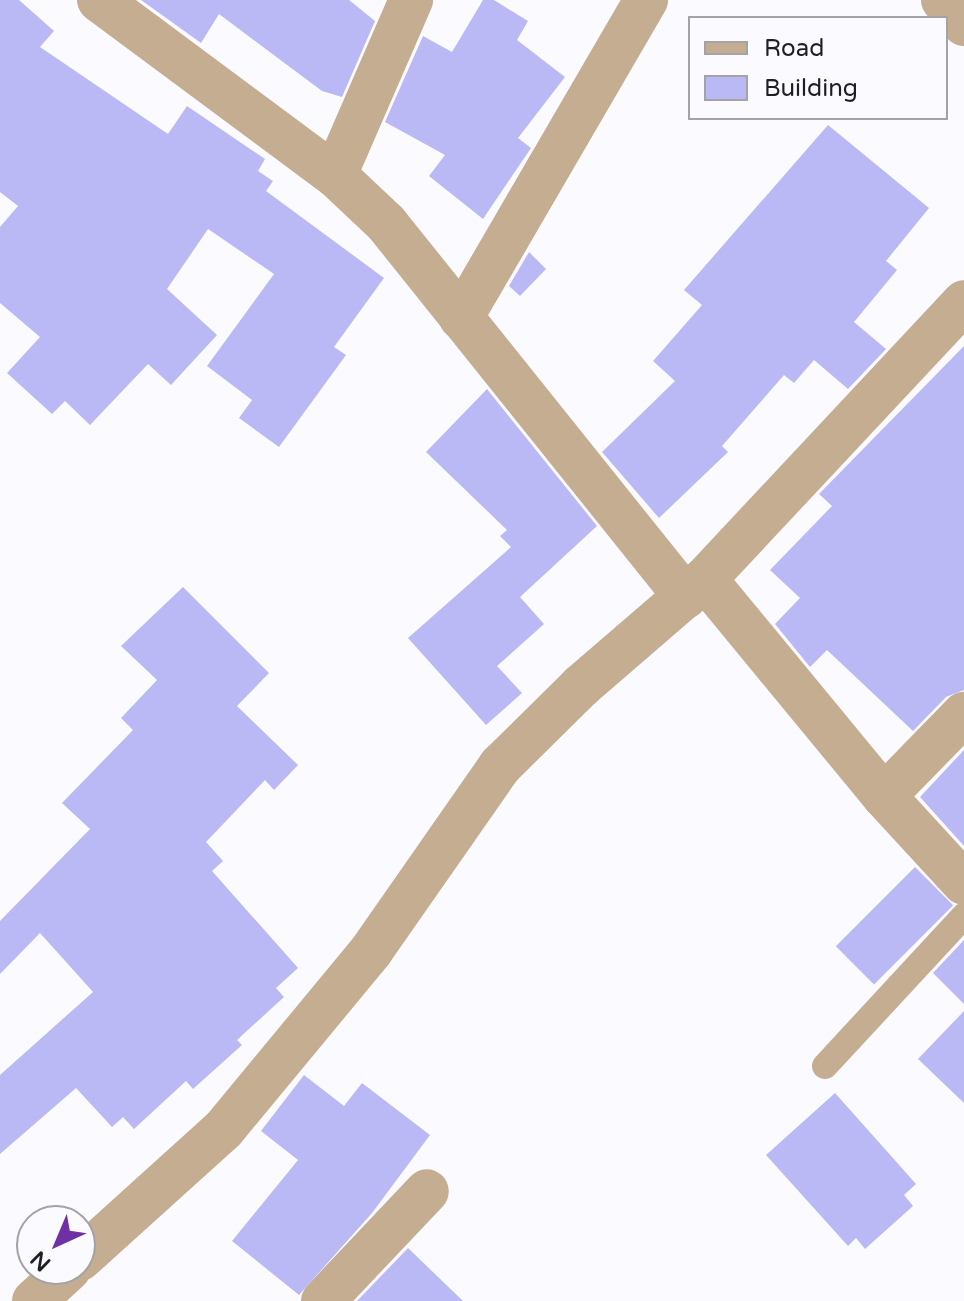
<!DOCTYPE html>
<style>
body{margin:0}
#map{position:relative;width:964px;height:1301px;overflow:hidden;background:#fbfaff;font-family:"Varela Round",sans-serif}
div>[style]{position:absolute}
[style*='--x']{left:calc(var(--x)*1px);top:calc(var(--y)*1px);width:calc(var(--w)*1px);rotate:calc(var(--a)*1deg)}
.building>*{inset:0;background:#bbb9f5;transform-origin:0 0}
.lane>*{height:26px;margin:-13px;padding:0 13px;transform-origin:13px;border-radius:13px;background:#c4ad90}
.street>*{height:44px;margin:-22px;padding:0 22px;transform-origin:22px;border-radius:22px;background:#c4ad90}
span{translate:-50% -50%;white-space:nowrap;text-align:center;line-height:1.15;-webkit-text-stroke:8px #fbfaff;paint-order:stroke}
.legend{position:absolute;left:688px;top:16px;width:260px;height:104px;box-sizing:border-box;background:#fbfaff;border:2px solid #a3a2a6;margin:0;padding:10px 14px;list-style:none;font-size:24px;color:#1f1f21}
.legend li{display:flex;align-items:center;gap:16px;height:40px}
.legend b{width:40px;border:2px solid #a3a2a6}
.north{position:absolute;left:16px;top:1205px;width:80px;height:80px;box-sizing:border-box;background:#fbfaff;border:2px solid #a3a2a6;border-radius:50%;rotate:224deg;font-size:22px;font-weight:700;line-height:32px;text-align:center;color:#1f1f21}
.north::after{content:'';display:block;margin:auto;width:28px;height:36px;background:#7030a5;clip-path:polygon(50% 0,100% 100%,50% 72%,0 100%)}
</style>
<div id="map">
<div class="building">
<div style="clip-path:polygon(0 0,19px 0,54px 31px,40px 47px,168px 134px,187px 106px,265px 159px,258px 171px,273px 181px,266px 191px,384px 278px,334px 347px,346px 355px,279px 447px,239px 418px,252px 400px,207px 366px,274px 274px,208px 229px,167px 289px,217px 335px,171px 385px,148px 364px,90px 425px,65px 401px,52px 414px,7px 373px,40px 337px,0 303px,0 227px,18px 206px,0 192px)"></div>
<div style="clip-path:polygon(141px 0,349px 0,375px 21px,342px 97px,322px 91px,219px 14px,201px 43px)"></div>
<div style="clip-path:polygon(483px 0,494px 0,528px 21px,517px 40px,565px 77px,518px 138px,531px 148px,483px 219px,429px 176px,445px 155px,385px 122px,423px 36px,452px 52px)"></div>
<div style="clip-path:polygon(828px 125px,929px 208px,886px 261px,897px 270px,854px 322px,886px 349px,848px 389px,814px 360px,794px 383px,784px 375px,722px 446px,728px 452px,659px 518px,602px 452px,675px 381px,653px 361px,702px 305px,684px 290px)"></div>
<div style="clip-path:polygon(529px 252px,546px 269px,520px 296px,509px 286px)"></div>
<div style="clip-path:polygon(964px 346px,964px 690px,946px 697px,913px 731px,827px 650px,810px 667px,775px 624px,800px 598px,770px 570px,832px 506px,819px 494px)"></div>
<div style="clip-path:polygon(487px 389px,597px 526px,520px 597px,544px 624px,497px 666px,522px 693px,486px 725px,408px 638px,511px 547px,500px 536px,507px 530px,426px 452px)"></div>
<div style="clip-path:polygon(183px 587px,269px 673px,237px 706px,298px 765px,274px 790px,265px 780px,206px 842px,223px 861px,212px 871px,298px 968px,276px 988px,284px 997px,237px 1040px,242px 1045px,193px 1089px,186px 1081px,134px 1129px,123px 1117px,112px 1127px,76px 1088px,0 1154px,0 1075px,93px 992px,40px 933px,0 974px,0 921px,90px 829px,62px 803px,133px 730px,121px 718px,157px 680px,121px 646px)"></div>
<div style="clip-path:polygon(964px 750px,964px 846px,920px 797px)"></div>
<div style="left:915px;top:867px;width:54px;height:112px;rotate:45deg"></div>
<div style="clip-path:polygon(964px 940px,964px 1004px,933px 973px)"></div>
<div style="clip-path:polygon(964px 1011px,964px 1103px,918px 1059px)"></div>
<div style="clip-path:polygon(304px 1075px,344px 1106px,362px 1083px,430px 1135px,372px 1213px,299px 1295px,232px 1241px,298px 1160px,261px 1131px)"></div>
<div style="clip-path:polygon(835px 1093px,916px 1184px,904px 1195px,913px 1206px,865px 1249px,856px 1238px,848px 1246px,766px 1155px)"></div>
<div style="clip-path:polygon(408px 1248px,463px 1301px,357px 1301px)"></div>
</div>
<div class="lane">
<div style="--x:825;--y:1066;--w:205;--a:-47.2"></div>
</div>
<div class="street">
<div style="--x:99;--y:0;--w:294;--a:36.6"></div>
<div style="--x:335;--y:175;--w:70;--a:43.3"></div>
<div style="--x:386;--y:223;--w:479;--a:51.3"></div>
<div style="--x:943;--y:0;--w:32;--a:49"></div>
<div style="--x:335;--y:175;--w:191;--a:-66.5"></div>
<div style="--x:461;--y:318;--w:368;--a:-59.8"></div>
<div style="--x:705;--y:579;--w:281;--a:50.5"></div>
<div style="--x:884;--y:796;--w:118;--a:47.4"></div>
<div style="--x:884;--y:796;--w:115;--a:-45.7"></div>
<div style="--x:80;--y:1259;--w:193;--a:-42.1"></div>
<div style="--x:223;--y:1130;--w:232;--a:-50.4"></div>
<div style="--x:371;--y:951;--w:226;--a:-55.1"></div>
<div style="--x:500;--y:766;--w:114;--a:-44.6"></div>
<div style="--x:581;--y:686;--w:164;--a:-40.8"></div>
<div style="--x:705;--y:579;--w:379;--a:-46.9"></div>
<div style="--x:34;--y:1301;--w:47;--a:-42.4"></div>
<div style="--x:323;--y:1301;--w:151;--a:-46.6"></div>
</div>
<ul class="legend">
<li><b style="height:10px;background:#c4ad90"></b>Road</li>
<li><b style="height:22px;background:#bbb9f5"></b>Building</li>
</ul>
<div class="north">N</div>
</div>
